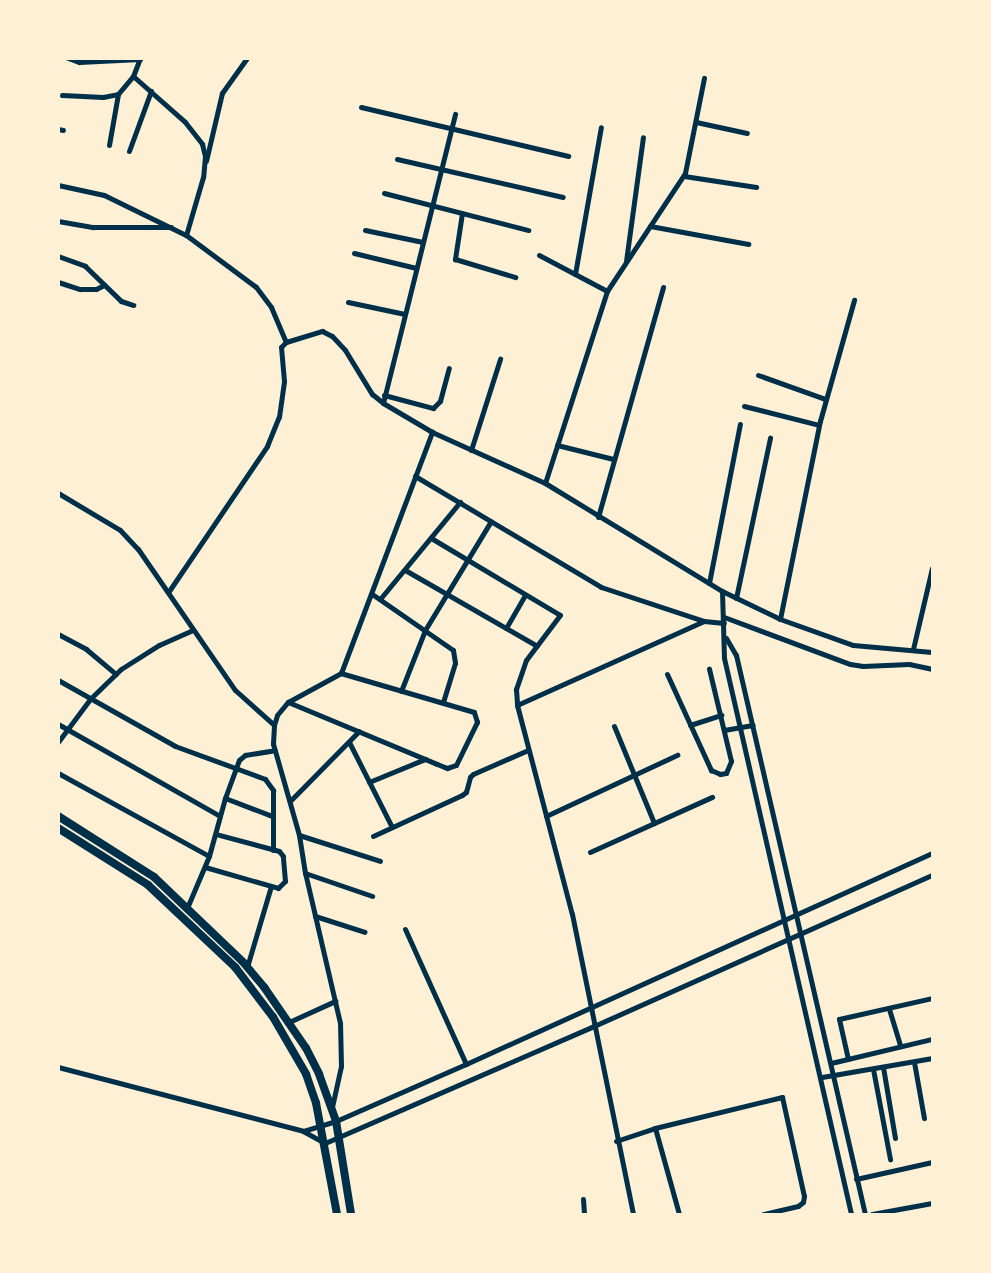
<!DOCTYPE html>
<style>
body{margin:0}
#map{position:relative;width:991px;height:1273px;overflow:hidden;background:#fdf0d5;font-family:"Archivo Narrow",sans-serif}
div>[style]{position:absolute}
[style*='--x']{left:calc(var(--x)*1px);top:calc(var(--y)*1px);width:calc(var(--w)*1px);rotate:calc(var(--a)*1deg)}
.minor>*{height:5px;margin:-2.5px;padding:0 2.5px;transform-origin:2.5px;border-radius:2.5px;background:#003049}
.secondary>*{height:8px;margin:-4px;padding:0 4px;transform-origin:4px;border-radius:4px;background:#003049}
span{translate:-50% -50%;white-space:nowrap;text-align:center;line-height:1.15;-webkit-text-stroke:6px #fdf0d5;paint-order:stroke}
.frame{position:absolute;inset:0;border:60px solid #fdf0d5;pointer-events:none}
</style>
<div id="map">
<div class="minor">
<div style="--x:68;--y:58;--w:12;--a:20"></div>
<div style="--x:79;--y:62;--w:61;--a:-2.8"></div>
<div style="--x:140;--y:58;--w:19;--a:111"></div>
<div style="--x:133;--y:76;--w:69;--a:41.5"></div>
<div style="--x:185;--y:122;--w:28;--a:52"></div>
<div style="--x:202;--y:144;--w:12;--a:76"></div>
<div style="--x:205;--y:156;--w:21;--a:95"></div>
<div style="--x:203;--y:177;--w:60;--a:106.3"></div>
<div style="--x:62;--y:95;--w:41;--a:2.8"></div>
<div style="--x:103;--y:97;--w:15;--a:-11"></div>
<div style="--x:118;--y:94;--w:23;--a:-50"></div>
<div style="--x:361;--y:107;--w:213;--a:13.3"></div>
<div style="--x:696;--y:122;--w:52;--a:12.2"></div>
<div style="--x:58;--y:129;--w:5;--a:11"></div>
<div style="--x:109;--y:145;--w:52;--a:-80"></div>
<div style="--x:129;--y:151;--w:64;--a:-69.9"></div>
<div style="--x:397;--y:159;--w:170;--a:12.9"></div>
<div style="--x:206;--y:161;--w:70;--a:-76.8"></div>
<div style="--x:222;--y:93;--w:43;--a:-54.5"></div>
<div style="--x:684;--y:176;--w:73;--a:8.7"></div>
<div style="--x:58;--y:185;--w:47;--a:12.3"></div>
<div style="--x:104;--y:195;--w:91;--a:26"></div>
<div style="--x:186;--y:235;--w:87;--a:36.6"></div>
<div style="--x:256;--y:287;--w:25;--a:53"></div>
<div style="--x:271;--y:307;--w:38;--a:67"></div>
<div style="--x:384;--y:193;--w:149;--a:14.4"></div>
<div style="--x:462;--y:213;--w:47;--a:98.7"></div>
<div style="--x:455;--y:259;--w:63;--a:16.7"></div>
<div style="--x:58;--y:221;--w:36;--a:10"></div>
<div style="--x:93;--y:227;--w:78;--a:0"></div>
<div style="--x:650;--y:226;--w:100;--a:10.4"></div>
<div style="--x:365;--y:230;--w:59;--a:11.7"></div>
<div style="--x:354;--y:253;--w:64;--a:13.6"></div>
<div style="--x:539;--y:255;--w:77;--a:27.9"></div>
<div style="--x:58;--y:256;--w:29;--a:20"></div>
<div style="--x:85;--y:266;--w:50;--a:44.2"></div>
<div style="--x:121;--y:301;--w:13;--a:18"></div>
<div style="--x:626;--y:261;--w:125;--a:-82.2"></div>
<div style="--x:575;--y:274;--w:149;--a:-80"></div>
<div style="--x:58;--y:282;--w:23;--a:18"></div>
<div style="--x:80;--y:289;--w:16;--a:0"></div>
<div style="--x:96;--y:289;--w:9;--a:-27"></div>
<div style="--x:348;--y:302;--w:58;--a:11.9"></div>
<div style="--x:758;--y:375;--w:71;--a:19.7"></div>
<div style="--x:384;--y:395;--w:51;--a:14.9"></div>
<div style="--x:433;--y:408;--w:10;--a:-45"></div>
<div style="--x:440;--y:401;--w:34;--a:-75"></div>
<div style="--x:383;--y:403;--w:298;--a:-76"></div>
<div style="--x:744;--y:406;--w:77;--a:14.2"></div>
<div style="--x:557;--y:445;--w:58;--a:14"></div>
<div style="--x:471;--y:450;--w:96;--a:-72.3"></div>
<div style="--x:415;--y:476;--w:217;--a:30.8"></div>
<div style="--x:601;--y:587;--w:108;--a:18.3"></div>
<div style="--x:704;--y:621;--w:20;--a:6"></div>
<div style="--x:545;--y:483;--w:202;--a:-72.1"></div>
<div style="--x:607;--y:291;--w:141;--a:-56.5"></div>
<div style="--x:685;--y:173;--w:97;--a:-78.7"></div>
<div style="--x:58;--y:493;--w:72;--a:30.8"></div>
<div style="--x:120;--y:530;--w:26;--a:47"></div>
<div style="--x:138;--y:549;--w:171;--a:55.5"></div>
<div style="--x:235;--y:690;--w:52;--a:41.9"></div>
<div style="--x:598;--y:517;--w:239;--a:-74.2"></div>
<div style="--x:431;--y:538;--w:150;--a:30.8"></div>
<div style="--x:560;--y:615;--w:56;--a:127.1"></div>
<div style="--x:526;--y:660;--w:31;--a:109"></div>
<div style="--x:516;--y:689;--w:16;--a:86"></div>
<div style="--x:517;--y:705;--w:216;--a:75.3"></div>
<div style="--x:572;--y:914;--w:306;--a:78.5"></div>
<div style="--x:405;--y:570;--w:152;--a:29.9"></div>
<div style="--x:709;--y:583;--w:162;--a:-79"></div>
<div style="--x:169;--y:591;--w:175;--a:-55.9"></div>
<div style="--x:267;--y:446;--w:31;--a:-68"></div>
<div style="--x:279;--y:417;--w:36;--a:-82"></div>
<div style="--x:284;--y:381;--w:34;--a:-95"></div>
<div style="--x:281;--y:347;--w:7;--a:-45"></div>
<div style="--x:286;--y:342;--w:38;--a:-17"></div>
<div style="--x:322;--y:331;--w:11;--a:27"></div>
<div style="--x:332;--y:336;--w:19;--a:47"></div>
<div style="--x:345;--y:350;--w:52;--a:58.5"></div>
<div style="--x:372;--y:394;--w:14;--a:39"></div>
<div style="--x:383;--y:403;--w:57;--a:30.6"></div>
<div style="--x:432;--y:432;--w:124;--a:24.3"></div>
<div style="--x:545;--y:483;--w:207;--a:31.4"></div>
<div style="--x:722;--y:591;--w:64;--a:25.8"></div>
<div style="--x:780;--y:619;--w:77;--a:19.6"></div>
<div style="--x:853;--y:645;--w:79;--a:5.1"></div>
<div style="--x:722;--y:591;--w:67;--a:88.3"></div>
<div style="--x:724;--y:658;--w:570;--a:77.13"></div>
<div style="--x:372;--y:594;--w:98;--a:34.7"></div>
<div style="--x:453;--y:650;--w:13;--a:81"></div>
<div style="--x:455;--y:663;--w:41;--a:107.1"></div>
<div style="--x:736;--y:598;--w:164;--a:-78"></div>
<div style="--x:380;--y:599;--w:126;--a:-50.5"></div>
<div style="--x:724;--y:617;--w:134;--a:20.5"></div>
<div style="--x:850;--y:664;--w:13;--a:9"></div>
<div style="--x:863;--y:666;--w:46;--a:-2.5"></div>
<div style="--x:909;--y:664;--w:24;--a:12"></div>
<div style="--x:780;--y:619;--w:202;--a:-78.6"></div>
<div style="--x:820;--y:421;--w:126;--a:-74.3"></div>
<div style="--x:506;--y:628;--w:38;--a:-60"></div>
<div style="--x:58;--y:634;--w:32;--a:28"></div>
<div style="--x:86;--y:649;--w:39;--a:40"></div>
<div style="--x:726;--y:638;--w:20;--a:60"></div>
<div style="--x:736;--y:655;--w:574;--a:77.01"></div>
<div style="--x:913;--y:649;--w:83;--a:-76.8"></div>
<div style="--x:667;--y:674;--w:106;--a:65.4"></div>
<div style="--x:711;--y:770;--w:10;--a:24"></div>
<div style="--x:720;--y:774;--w:6;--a:-9"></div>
<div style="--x:726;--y:773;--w:13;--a:-67"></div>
<div style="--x:731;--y:761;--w:95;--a:-103.4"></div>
<div style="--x:58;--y:680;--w:134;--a:29.4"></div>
<div style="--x:175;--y:746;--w:96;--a:20.1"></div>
<div style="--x:265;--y:779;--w:14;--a:54"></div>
<div style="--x:273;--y:790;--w:60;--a:90"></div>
<div style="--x:401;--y:691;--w:66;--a:-68.5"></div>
<div style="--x:425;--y:630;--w:127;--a:-58.8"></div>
<div style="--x:288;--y:702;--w:161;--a:22.6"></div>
<div style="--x:437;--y:764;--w:11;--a:22"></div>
<div style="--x:447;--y:768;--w:9;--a:-18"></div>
<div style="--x:456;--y:765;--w:48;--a:-64"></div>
<div style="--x:477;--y:722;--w:10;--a:-107"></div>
<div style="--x:474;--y:712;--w:139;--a:-163.7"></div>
<div style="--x:517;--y:705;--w:205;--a:-24.2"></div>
<div style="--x:58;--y:724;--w:186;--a:29.6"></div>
<div style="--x:690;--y:725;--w:33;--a:-18"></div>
<div style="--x:614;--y:726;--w:105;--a:67.6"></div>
<div style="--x:724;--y:730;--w:29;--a:-10"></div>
<div style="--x:58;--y:742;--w:54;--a:-53.3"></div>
<div style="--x:90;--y:699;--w:43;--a:-44.1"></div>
<div style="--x:121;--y:669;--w:45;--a:-32.3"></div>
<div style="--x:159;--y:645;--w:37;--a:-24"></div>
<div style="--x:349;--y:742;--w:95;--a:63.2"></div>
<div style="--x:58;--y:773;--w:172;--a:28.8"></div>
<div style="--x:369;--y:782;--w:61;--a:-22.3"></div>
<div style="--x:225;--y:798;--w:50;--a:21"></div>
<div style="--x:290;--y:801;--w:98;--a:-45.4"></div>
<div style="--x:546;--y:816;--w:145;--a:-25"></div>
<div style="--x:299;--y:835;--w:85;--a:17.8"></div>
<div style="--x:373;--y:836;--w:98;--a:-24.7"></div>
<div style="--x:462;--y:795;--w:5;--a:-37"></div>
<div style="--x:466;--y:792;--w:16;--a:-75"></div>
<div style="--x:470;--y:777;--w:4;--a:-45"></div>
<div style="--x:473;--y:774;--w:60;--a:-23.6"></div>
<div style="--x:590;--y:852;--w:134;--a:-24.3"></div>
<div style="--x:932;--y:853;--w:512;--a:155.64"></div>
<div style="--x:466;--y:1064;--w:142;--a:156.3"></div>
<div style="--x:336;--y:1121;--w:34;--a:163"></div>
<div style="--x:303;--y:1131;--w:25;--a:29"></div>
<div style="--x:325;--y:1143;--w:293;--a:-23.5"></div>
<div style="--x:594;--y:1026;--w:370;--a:-24.1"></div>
<div style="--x:205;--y:867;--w:76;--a:16"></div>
<div style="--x:278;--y:888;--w:10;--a:-45"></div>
<div style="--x:285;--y:881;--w:25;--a:-95"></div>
<div style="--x:283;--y:856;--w:6;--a:-129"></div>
<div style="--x:279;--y:851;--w:65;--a:-164.9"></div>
<div style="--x:305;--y:873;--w:71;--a:18.9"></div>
<div style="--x:187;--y:908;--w:56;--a:-67.1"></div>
<div style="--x:209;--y:856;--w:60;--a:-74.6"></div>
<div style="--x:225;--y:798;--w:40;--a:-69.8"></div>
<div style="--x:239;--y:760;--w:8;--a:-40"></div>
<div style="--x:245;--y:755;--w:30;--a:-9"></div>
<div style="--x:315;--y:916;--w:52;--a:17.7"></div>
<div style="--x:405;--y:929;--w:148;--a:65.7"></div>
<div style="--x:247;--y:967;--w:84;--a:-73.5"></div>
<div style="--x:889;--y:1009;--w:39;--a:73"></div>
<div style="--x:289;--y:1022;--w:51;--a:-24.5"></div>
<div style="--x:848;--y:1059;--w:41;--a:-102.7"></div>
<div style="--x:839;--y:1019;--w:95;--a:-12.7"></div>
<div style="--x:914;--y:1062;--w:57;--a:79.9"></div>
<div style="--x:831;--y:1063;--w:104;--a:-13.4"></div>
<div style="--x:58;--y:1067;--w:253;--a:14.6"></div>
<div style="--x:883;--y:1067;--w:72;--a:80.4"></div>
<div style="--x:873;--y:1069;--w:92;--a:79.3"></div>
<div style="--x:822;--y:1077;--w:112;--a:-9.8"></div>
<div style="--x:332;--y:1107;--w:42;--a:-77.6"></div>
<div style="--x:341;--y:1066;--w:43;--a:-91.3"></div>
<div style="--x:340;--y:1023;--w:154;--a:-103.1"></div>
<div style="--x:305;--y:873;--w:38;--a:-99"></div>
<div style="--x:299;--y:835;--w:95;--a:-105.9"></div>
<div style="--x:273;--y:744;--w:19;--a:-87"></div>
<div style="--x:274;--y:725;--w:10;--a:-73"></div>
<div style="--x:277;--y:715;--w:17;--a:-50"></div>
<div style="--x:288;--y:702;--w:60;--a:-28.7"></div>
<div style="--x:341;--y:673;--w:258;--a:-69.3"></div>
<div style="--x:655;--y:1128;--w:131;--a:-13.7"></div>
<div style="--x:782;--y:1097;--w:101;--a:77.5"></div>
<div style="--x:804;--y:1196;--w:6;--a:99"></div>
<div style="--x:803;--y:1202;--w:6;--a:141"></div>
<div style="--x:798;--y:1206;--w:36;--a:167"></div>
<div style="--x:616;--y:1141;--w:41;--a:-18.4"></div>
<div style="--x:655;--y:1128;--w:89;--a:74.4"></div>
<div style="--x:856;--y:1179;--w:78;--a:-12.6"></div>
<div style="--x:583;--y:1199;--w:15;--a:86"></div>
<div style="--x:872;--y:1214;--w:61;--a:-10.4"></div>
</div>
<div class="secondary">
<div style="--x:58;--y:816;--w:114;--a:32.4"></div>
<div style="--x:154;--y:877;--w:123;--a:43.7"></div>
<div style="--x:243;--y:962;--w:33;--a:50"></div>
<div style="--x:264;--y:987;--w:74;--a:55.5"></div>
<div style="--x:306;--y:1048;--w:29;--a:63"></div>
<div style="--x:319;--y:1074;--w:50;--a:70.1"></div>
<div style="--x:336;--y:1121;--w:94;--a:80.8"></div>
<div style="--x:58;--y:828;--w:107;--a:32.3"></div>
<div style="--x:148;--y:885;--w:120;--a:43.3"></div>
<div style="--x:235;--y:967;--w:63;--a:52.8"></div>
<div style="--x:273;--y:1017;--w:66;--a:59.9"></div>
<div style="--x:306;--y:1074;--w:31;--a:71"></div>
<div style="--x:316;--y:1103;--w:113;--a:79.3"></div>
</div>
<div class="frame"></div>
</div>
